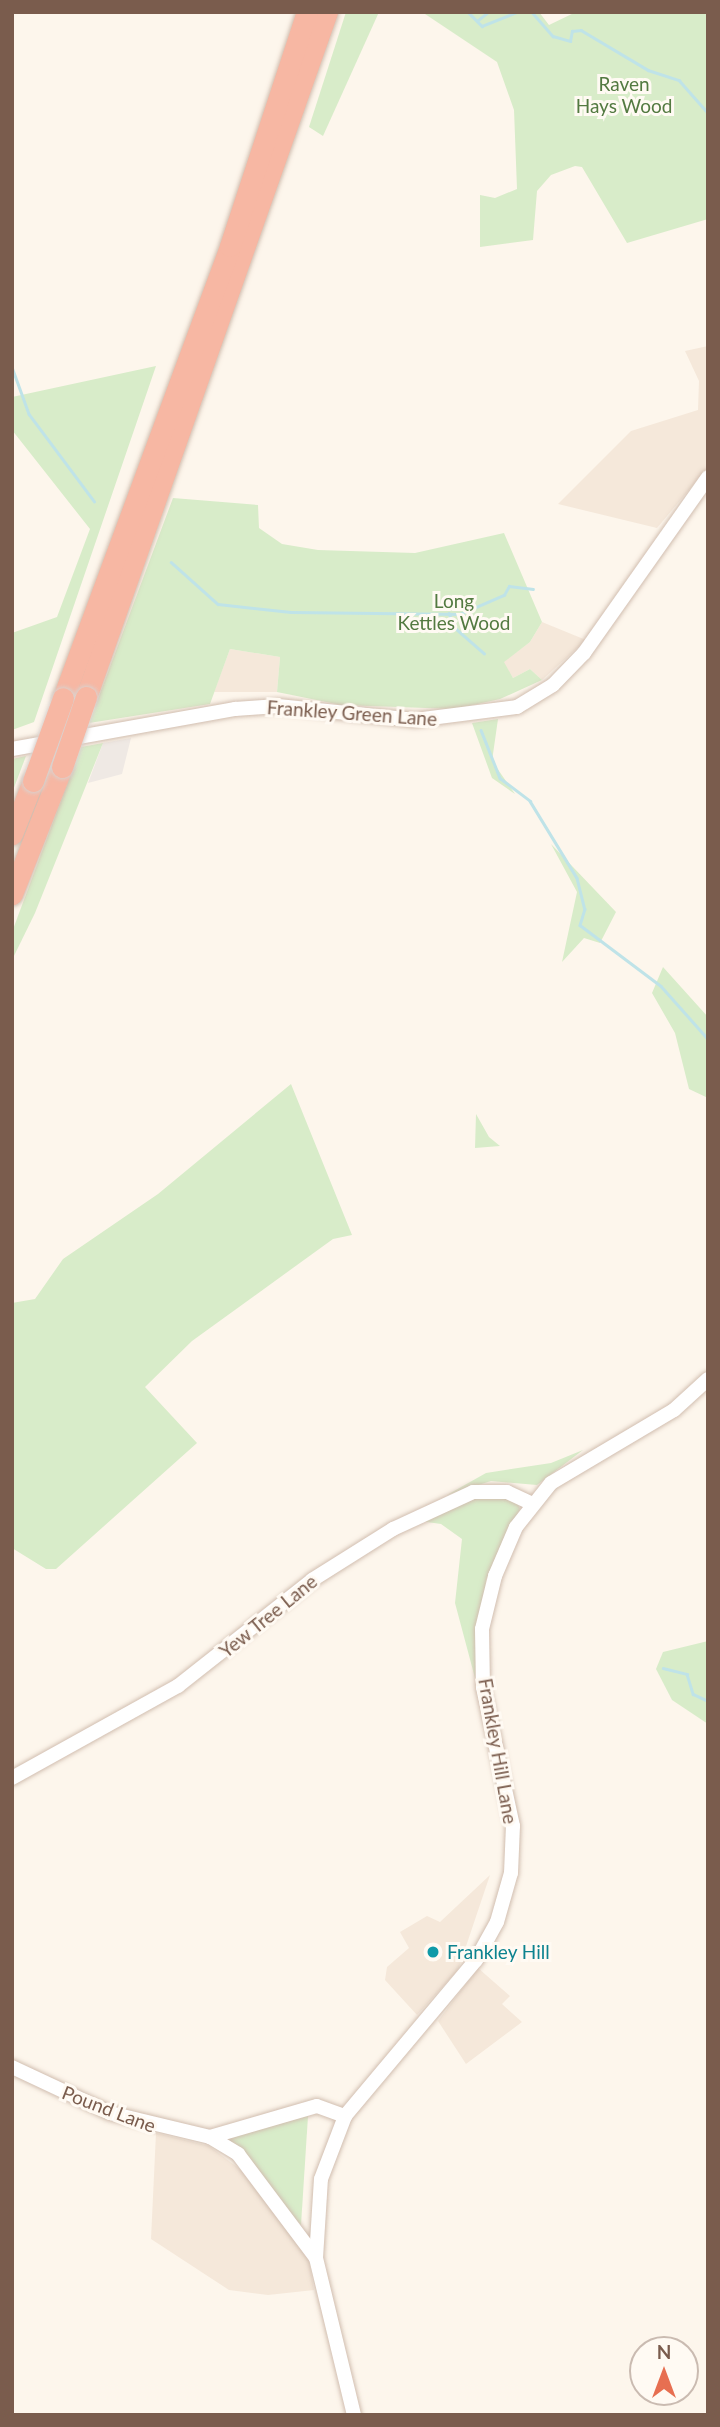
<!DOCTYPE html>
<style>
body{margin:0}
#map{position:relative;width:720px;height:2427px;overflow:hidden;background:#fdf6ec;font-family:Lato,sans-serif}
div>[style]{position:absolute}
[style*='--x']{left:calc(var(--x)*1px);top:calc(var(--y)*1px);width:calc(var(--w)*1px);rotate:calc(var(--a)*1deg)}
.residential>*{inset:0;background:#f5e8da}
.industrial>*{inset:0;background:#efe9e4}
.green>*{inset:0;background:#d8ecc9}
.stream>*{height:2.5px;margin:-1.25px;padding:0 1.25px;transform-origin:1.25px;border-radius:1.25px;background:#bfe3e8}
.roads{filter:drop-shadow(0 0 2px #d1beb0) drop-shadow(0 0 2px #d1beb0)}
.minor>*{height:14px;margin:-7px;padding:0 7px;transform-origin:7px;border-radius:7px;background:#fff}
.highway>*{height:21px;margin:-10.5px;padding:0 10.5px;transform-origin:10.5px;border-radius:10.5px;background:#f7b7a3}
.bridges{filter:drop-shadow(0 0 2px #dad1cd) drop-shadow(0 0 2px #dad1cd)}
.highway-bridge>*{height:21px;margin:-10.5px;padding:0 10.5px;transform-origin:10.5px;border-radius:10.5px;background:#f7b7a3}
.dots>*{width:19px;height:19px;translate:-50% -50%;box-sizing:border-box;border:4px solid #fffaf3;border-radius:50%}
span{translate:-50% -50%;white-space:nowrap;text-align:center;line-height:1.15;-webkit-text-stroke:6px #fffaf3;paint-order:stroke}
.park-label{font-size:19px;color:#537a41}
.street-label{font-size:19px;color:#7a5c4d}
.culture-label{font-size:19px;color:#0d838f}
.left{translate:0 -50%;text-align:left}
.frame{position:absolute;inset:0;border:14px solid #7a5c4d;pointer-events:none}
.north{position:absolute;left:629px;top:2336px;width:70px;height:70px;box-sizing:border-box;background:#fffaf3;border:2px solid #cabbb1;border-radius:50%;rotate:0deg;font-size:19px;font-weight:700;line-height:28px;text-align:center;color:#7a5c4d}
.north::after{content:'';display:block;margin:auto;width:24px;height:32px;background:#e76f51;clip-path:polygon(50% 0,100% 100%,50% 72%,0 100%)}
</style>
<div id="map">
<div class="residential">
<div style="clip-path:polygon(708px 346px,708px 467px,657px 528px,558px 504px,631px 431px,698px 410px,699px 381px,685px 351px)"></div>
<div style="clip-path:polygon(542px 622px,586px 640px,542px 680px,530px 669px,513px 678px,503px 662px,530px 642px)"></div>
<div style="clip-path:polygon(230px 649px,280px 657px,277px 692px,214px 692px)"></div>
<div style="clip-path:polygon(490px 1875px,458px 1970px,417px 2015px,385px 1980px,387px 1967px,409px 1948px,400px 1932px,427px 1916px,440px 1922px)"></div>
<div style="clip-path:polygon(478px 1968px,510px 1996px,502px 2004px,522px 2022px,466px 2064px,438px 2021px)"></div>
<div style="clip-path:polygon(156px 2133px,209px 2146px,241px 2170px,309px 2260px,314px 2290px,268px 2295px,229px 2290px,151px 2239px)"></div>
</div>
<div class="industrial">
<div style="clip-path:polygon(131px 738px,122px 774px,88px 783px,103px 743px)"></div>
</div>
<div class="green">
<div style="clip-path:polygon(346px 12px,379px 12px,323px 136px,309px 127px)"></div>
<div style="clip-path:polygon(422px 12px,539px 12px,549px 25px,576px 12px,708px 12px,708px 219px,627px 243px,582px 167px,575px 166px,551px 175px,537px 191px,533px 240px,480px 247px,480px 195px,495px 198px,517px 189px,514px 110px,497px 62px)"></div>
<div style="clip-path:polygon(156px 366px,34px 722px,12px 730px,12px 633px,57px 617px,90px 529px,12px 430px,12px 397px)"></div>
<div style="clip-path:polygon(173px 498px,258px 505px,259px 528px,282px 544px,318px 550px,415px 553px,504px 533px,542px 622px,530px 642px,504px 662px,513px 678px,530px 669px,542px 680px,500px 699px,455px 709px,341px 705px,277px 692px,280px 657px,230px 649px,210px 704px,89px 723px)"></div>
<div style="clip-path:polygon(498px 719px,492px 761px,515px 794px,492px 778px,472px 723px)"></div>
<div style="clip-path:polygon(103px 743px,35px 913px,12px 960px,12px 932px,81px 747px)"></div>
<div style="clip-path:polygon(26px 756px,12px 793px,12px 759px)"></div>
<div style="clip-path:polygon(551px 844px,616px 912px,600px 943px,584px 938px,562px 962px,577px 892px)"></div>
<div style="clip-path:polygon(663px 967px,708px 1017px,708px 1098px,689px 1089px,675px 1033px,652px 993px)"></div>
<div style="clip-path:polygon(291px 1084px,352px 1235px,333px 1239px,192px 1341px,145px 1387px,197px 1443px,56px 1569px,46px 1569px,12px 1548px,12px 1303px,35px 1299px,63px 1259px,158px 1194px)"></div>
<div style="clip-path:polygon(476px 1114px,489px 1137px,500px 1146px,475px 1148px)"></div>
<div style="clip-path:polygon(583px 1450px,537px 1485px,491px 1481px,447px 1495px,486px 1473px,551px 1463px)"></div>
<div style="clip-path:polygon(482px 1496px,515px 1498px,520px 1509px,486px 1580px,475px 1678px,455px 1603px,462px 1539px,441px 1524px,420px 1521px)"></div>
<div style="clip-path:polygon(708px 1641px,708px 1724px,672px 1700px,656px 1669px,663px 1652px)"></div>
<div style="clip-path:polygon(308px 2116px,301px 2225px,224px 2139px)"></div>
</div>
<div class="stream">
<div style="--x:468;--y:12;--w:20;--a:45"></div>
<div style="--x:482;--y:26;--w:38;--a:-22"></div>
<div style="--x:532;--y:12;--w:32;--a:49"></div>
<div style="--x:553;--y:36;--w:18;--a:16"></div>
<div style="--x:570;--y:41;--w:10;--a:-79"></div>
<div style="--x:572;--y:31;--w:9;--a:-6"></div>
<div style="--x:581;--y:30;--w:78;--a:30.8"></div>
<div style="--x:648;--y:70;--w:33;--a:18"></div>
<div style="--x:679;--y:80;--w:44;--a:48.7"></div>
<div style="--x:477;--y:21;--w:14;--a:-39"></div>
<div style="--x:12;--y:367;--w:50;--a:70.1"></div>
<div style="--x:29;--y:414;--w:109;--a:53.2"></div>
<div style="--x:171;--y:562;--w:63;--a:41.8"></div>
<div style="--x:218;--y:604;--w:73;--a:6.3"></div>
<div style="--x:291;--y:612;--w:169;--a:0.7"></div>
<div style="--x:460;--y:614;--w:48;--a:-23.4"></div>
<div style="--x:504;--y:595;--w:10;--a:-61"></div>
<div style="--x:509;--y:586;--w:24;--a:7"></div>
<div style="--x:449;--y:613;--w:15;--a:70"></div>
<div style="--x:454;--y:627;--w:40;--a:41"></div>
<div style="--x:481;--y:730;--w:52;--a:68.4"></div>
<div style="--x:500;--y:778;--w:38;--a:37"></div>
<div style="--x:530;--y:801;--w:90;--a:58.6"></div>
<div style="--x:577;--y:878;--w:32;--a:76"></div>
<div style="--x:585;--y:909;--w:17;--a:107"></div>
<div style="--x:580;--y:925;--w:101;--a:37"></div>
<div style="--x:661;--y:986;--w:71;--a:48.4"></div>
<div style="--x:663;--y:1668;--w:25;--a:14"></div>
<div style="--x:687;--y:1674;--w:21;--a:73"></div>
<div style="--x:693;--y:1694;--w:17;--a:25"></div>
</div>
<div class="roads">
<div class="minor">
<div style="--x:12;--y:749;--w:227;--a:-10.2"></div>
<div style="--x:235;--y:709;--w:43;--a:-4"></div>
<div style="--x:278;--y:706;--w:138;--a:5.8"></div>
<div style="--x:415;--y:720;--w:103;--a:-7.3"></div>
<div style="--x:517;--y:707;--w:42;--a:-31.4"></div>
<div style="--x:553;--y:685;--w:45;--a:-45.9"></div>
<div style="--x:584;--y:653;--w:215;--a:-54.8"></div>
<div style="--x:12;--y:1778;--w:190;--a:-29"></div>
<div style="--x:178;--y:1686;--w:171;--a:-38.3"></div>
<div style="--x:312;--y:1580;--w:96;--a:-32.2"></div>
<div style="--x:393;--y:1529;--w:88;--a:-24.8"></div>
<div style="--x:473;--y:1492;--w:34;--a:0"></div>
<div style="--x:507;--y:1492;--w:29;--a:25"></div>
<div style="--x:12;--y:2067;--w:108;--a:25.1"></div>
<div style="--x:110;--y:2113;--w:103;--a:13.5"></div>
<div style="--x:210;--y:2137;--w:33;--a:31"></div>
<div style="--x:238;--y:2154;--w:130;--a:53.1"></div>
<div style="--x:210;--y:2137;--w:111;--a:-16.2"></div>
<div style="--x:317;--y:2106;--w:30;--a:20"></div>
<div style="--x:354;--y:2415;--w:162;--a:-103.6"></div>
<div style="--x:316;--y:2258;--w:79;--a:-86.4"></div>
<div style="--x:321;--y:2179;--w:67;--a:-69.1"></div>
<div style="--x:345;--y:2116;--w:204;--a:-50"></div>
<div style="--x:476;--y:1960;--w:43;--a:-61.1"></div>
<div style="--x:497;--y:1922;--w:51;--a:-74.1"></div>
<div style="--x:511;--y:1873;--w:47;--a:-87.6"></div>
<div style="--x:513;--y:1826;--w:142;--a:-102.2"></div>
<div style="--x:483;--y:1687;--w:58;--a:-91"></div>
<div style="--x:482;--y:1629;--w:55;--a:-76.2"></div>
<div style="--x:495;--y:1576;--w:53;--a:-66.8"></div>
<div style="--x:516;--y:1527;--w:56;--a:-51.5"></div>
<div style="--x:551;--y:1483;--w:143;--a:-30.7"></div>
<div style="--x:674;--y:1410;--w:46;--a:-42.4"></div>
</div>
<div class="highway">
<div style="--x:86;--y:697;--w:726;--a:-70.62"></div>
<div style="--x:63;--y:698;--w:482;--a:-69.7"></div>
<div style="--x:230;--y:246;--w:246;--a:-71.8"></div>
<div style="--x:12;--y:834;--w:57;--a:-68.4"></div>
<div style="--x:12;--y:894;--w:136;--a:-68.5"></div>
</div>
</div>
<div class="bridges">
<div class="highway-bridge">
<div style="--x:62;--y:767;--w:74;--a:-71.1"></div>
<div style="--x:33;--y:781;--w:88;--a:-70.1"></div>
</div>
</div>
<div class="dots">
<div style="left:433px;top:1952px;background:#0f9aa8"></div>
</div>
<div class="park-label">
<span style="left:624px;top:95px">Raven<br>Hays Wood</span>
<span style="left:454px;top:612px">Long<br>Kettles Wood</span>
</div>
<div class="street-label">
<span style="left:352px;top:713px;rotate:4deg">Frankley Green Lane</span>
<span style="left:268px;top:1616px;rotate:-39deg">Yew Tree Lane</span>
<span style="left:498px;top:1751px;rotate:80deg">Frankley Hill Lane</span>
<span style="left:109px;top:2109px;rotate:21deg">Pound Lane</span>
</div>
<div class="culture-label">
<span class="left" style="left:447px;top:1952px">Frankley Hill</span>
</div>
<div class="frame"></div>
<div class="north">N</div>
</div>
